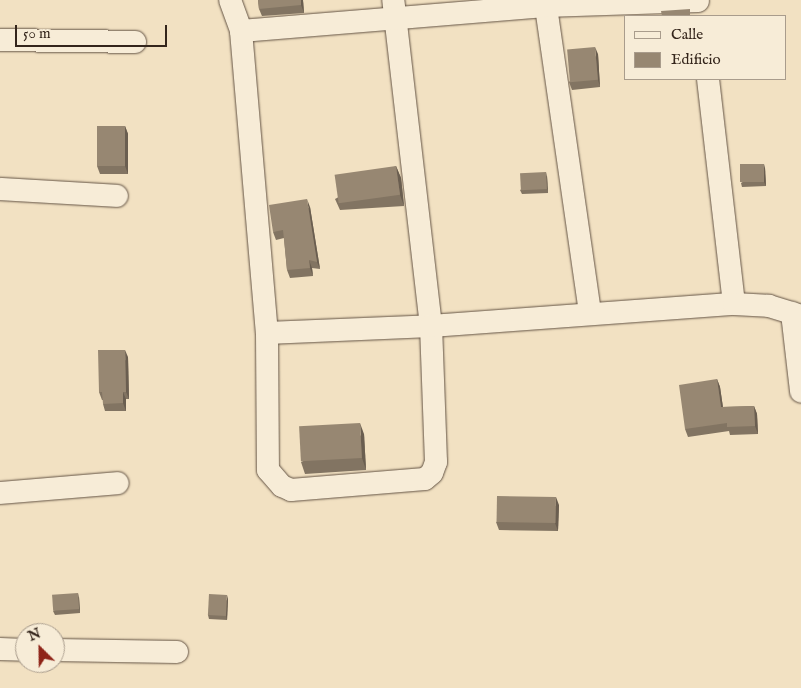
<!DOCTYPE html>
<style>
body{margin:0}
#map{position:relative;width:801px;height:688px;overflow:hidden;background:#f2e1c2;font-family:"IM FELL English",serif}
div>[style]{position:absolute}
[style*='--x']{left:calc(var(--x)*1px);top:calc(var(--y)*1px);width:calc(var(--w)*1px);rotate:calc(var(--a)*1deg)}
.roads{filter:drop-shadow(0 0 1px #645445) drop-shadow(0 0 1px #645445)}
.minor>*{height:22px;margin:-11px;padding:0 11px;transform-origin:11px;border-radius:11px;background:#f7ecd7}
.wall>*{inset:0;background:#827462}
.shaded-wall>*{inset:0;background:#6a5e50}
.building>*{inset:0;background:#978772;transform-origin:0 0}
span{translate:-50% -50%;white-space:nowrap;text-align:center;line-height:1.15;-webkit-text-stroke:5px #f7ecd7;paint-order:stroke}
.legend{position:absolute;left:624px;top:15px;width:162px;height:65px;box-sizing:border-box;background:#f7ecd7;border:1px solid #a99c8c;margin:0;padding:6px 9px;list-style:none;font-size:15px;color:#34251b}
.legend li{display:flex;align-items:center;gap:10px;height:25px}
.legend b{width:25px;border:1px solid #a99c8c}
.north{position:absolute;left:15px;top:623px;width:50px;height:50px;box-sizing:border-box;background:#f7ecd7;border:1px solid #a99c8c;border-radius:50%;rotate:337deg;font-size:14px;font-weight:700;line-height:20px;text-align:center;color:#34251b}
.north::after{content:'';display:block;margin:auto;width:18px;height:22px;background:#8f2418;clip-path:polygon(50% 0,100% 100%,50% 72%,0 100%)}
.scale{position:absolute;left:15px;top:25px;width:152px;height:22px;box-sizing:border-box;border:2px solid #34251b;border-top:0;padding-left:6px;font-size:15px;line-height:18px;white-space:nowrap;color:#34251b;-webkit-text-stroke:4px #f7ecd7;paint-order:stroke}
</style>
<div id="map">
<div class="roads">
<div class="minor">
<div style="--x:230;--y:0;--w:33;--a:70"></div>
<div style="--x:241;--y:31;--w:303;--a:85.1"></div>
<div style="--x:267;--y:333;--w:137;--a:89.6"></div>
<div style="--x:268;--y:470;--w:21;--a:49"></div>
<div style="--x:282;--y:486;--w:10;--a:24"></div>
<div style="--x:291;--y:490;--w:134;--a:-4.7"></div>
<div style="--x:425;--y:479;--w:9;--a:-41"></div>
<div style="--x:432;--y:473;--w:12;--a:-70"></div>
<div style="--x:436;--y:462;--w:136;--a:-92.1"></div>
<div style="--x:431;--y:326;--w:328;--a:-96.6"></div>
<div style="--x:545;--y:0;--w:316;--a:81.8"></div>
<div style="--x:241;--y:31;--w:305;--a:-4.7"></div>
<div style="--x:545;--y:6;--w:153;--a:-1.9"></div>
<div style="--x:0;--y:40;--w:135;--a:0.8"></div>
<div style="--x:708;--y:79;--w:226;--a:83.4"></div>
<div style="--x:0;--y:189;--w:117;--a:3.4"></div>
<div style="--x:792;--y:313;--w:79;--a:83.4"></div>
<div style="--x:267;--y:333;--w:164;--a:-2.4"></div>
<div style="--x:431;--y:326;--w:304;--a:-4.2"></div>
<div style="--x:734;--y:304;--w:35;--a:3"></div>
<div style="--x:769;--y:306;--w:34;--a:17"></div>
<div style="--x:0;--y:493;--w:118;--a:-4.8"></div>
<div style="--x:0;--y:649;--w:25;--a:2"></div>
<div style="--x:55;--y:650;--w:122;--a:0.9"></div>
</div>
</div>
<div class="wall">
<div style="clip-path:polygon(258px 0,303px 0,304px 13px,262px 16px,259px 9px)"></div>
<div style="clip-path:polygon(598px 54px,600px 87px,572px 90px,569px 82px)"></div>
<div style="clip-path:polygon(125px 126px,128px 134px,128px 174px,100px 174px,97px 166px)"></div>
<div style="clip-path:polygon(396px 166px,401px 178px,404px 206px,340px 210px,335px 199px)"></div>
<div style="clip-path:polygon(765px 168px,766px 186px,742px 187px,741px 183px)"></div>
<div style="clip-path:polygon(547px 176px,548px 193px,522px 194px,520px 190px)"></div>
<div style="clip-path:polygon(310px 207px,320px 269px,312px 268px,313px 276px,290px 278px,287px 270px,284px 238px,276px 240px,273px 232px)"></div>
<div style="clip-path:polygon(128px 357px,129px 399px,126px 399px,126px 411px,105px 411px,103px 404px,103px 400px,102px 400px,99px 392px)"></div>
<div style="clip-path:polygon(717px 379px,720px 387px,723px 407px,754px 406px,757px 414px,758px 434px,730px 435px,729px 431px,688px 437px,685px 429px)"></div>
<div style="clip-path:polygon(364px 434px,366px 470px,305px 474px,301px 462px)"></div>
<div style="clip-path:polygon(559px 505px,558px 531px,499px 530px,496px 522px)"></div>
<div style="clip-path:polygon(79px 597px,80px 613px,55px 615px,53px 611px)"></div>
<div style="clip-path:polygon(228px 599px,227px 620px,209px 619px,208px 615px)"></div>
</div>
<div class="shaded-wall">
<div style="clip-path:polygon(301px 0,303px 0,304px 13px,301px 5px)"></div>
<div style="clip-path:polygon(595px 47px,598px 54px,600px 87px,598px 80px)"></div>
<div style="clip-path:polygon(125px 126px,128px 134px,128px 174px,125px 166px)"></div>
<div style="clip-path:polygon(764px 164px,765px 168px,766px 186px,764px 182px)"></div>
<div style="clip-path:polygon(396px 166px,401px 178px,404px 206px,400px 195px)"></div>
<div style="clip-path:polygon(546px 172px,547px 176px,548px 193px,547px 189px)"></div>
<div style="clip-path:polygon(307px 199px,310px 207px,320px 269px,317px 262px)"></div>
<div style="clip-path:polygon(309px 260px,312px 268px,313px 276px,310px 268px)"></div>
<div style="clip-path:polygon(125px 350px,128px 357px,129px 399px,126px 392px)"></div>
<div style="clip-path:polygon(717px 379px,720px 387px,724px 415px,721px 407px)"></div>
<div style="clip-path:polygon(123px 392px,126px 399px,126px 411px,123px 403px)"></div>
<div style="clip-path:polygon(754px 406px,757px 414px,758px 434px,755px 426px)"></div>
<div style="clip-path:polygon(360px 423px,364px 434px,366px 470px,362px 458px)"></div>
<div style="clip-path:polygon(556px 497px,559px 505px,558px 531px,555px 523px)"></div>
<div style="clip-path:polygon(78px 593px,79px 597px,80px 613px,79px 609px)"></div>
<div style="clip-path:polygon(227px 595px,228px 599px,227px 620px,226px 616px)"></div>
</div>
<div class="building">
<div style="clip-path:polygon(258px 0,301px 0,301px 5px,259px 9px)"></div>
<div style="clip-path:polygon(690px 9px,690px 16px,662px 16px,661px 11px)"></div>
<div style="left:595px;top:47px;width:33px;height:28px;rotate:85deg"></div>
<div style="left:97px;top:126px;width:28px;height:40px"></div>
<div style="left:764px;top:164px;width:18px;height:24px;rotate:90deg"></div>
<div style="left:396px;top:166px;width:29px;height:62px;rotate:82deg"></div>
<div style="left:546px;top:172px;width:17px;height:26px;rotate:87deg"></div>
<div style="clip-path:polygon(307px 199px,317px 262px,309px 260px,310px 268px,287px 270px,283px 230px,273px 232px,269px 205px)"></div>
<div style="clip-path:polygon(98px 350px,125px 350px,126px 392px,123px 392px,123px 403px,103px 404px,102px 392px,99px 392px)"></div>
<div style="clip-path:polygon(717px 379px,721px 407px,754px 406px,755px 426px,727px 427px,727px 423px,685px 429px,679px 385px)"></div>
<div style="left:360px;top:423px;width:35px;height:61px;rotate:87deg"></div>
<div style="left:497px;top:496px;width:59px;height:26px;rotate:1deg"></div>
<div style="left:78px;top:593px;width:16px;height:26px;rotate:86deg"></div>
<div style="left:209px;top:594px;width:18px;height:21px;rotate:3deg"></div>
</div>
<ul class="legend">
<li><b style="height:6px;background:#f7ecd7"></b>Calle</li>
<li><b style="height:14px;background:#978772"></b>Edificio</li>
</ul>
<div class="north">N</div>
<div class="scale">50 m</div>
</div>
